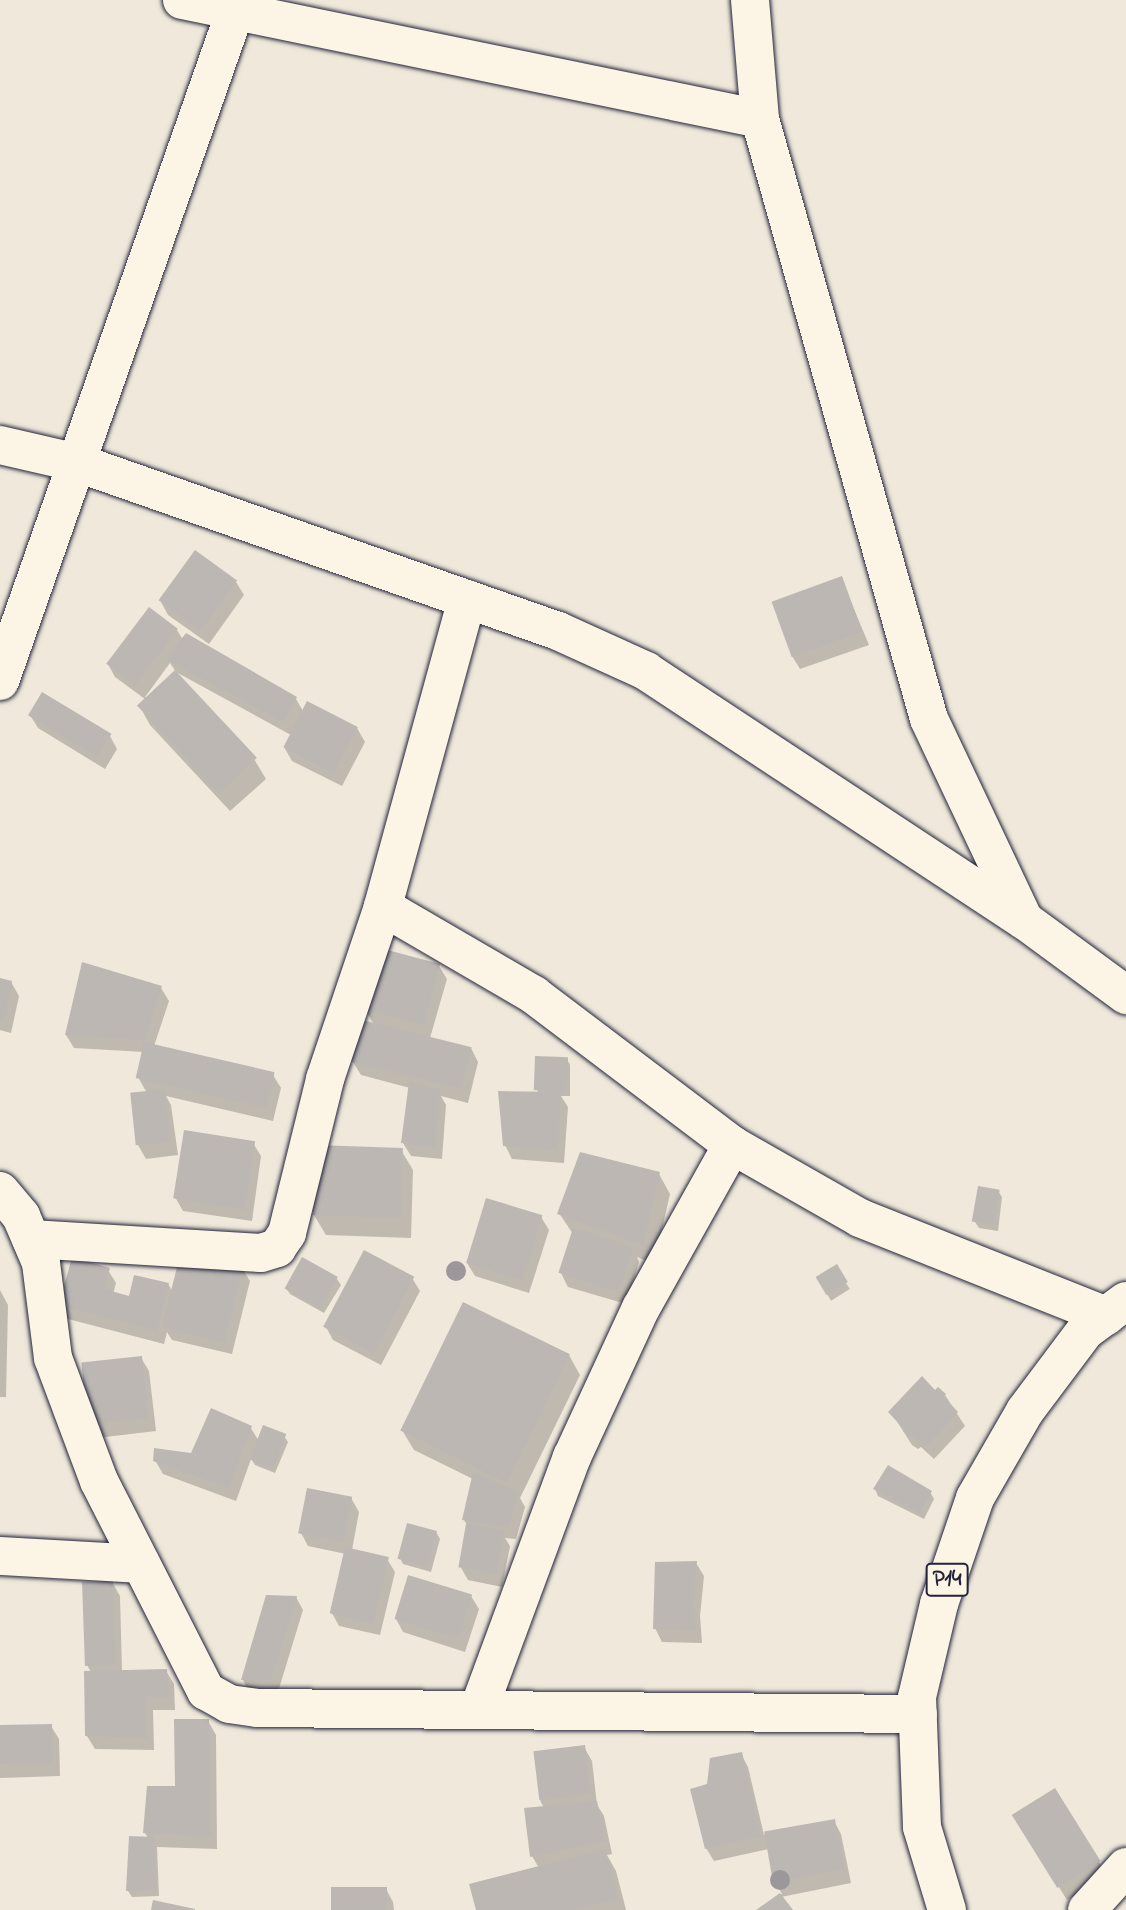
<!DOCTYPE html>
<style>
body{margin:0}
#map{position:relative;width:1126px;height:1910px;overflow:hidden;background:#efe8db;font-family:"Indie Flower",sans-serif}
div>[style]{position:absolute}
[style*='--x']{left:calc(var(--x)*1px);top:calc(var(--y)*1px);width:calc(var(--w)*1px);rotate:calc(var(--a)*1deg)}
.shadow>*{inset:0;background:#0003;transform-origin:0 0}
.building>*{inset:0;background:#bcb7b3;transform-origin:0 0}
.roads{filter:drop-shadow(0 0 2px #22223b) drop-shadow(0 0 2px #22223b)}
.minor>*{height:38px;margin:-19px;padding:0 19px;transform-origin:19px;border-radius:19px;background:#fcf5e5}
.major>*{height:38px;margin:-19px;padding:0 19px;transform-origin:19px;border-radius:19px;background:#fcf5e5}
.trees>*{width:20px;height:20px;margin:-10px;border-radius:50%;background:#9b979a}
span{translate:-50% -50%;white-space:nowrap;text-align:center;line-height:1.15;-webkit-text-stroke:5px #fcf5e5;paint-order:stroke}
.shield-label span{padding:2px 5px;background:#fcf5e5;border:2px solid;border-radius:5px;-webkit-text-stroke-width:0}
.shield-label{font-size:23px;color:#22223b;font-weight:700}
</style>
<div id="map">
<div class="shadow">
<div style="clip-path:polygon(195px 553px,236px 582px,244px 595px,209px 644px,168px 615px,161px 602px)"></div>
<div style="clip-path:polygon(841px 578px,869px 645px,800px 669px,792px 656px)"></div>
<div style="clip-path:polygon(177px 630px,183px 640px,296px 699px,303px 711px,357px 728px,365px 742px,342px 786px,292px 761px,284px 747px,291px 735px,176px 672px,170px 663px,145px 697px,254px 759px,266px 779px,230px 811px,150px 725px,139px 705px,145px 699px,115px 677px,108px 664px)"></div>
<div style="clip-path:polygon(30px 715px,110px 736px,117px 749px,105px 769px,38px 728px)"></div>
<div style="clip-path:polygon(439px 966px,447px 979px,430px 1038px,471px 1048px,478px 1062px,468px 1103px,441px 1096px,446px 1105px,442px 1159px,411px 1156px,403px 1143px,410px 1088px,361px 1075px,353px 1062px,374px 1025px,365px 1009px)"></div>
<div style="clip-path:polygon(0 980px,11px 982px,19px 996px,11px 1033px,0 1030px)"></div>
<div style="clip-path:polygon(161px 988px,169px 1001px,154px 1046px,273px 1075px,281px 1088px,273px 1121px,166px 1096px,171px 1105px,178px 1155px,146px 1159px,138px 1145px,147px 1093px,138px 1077px,144px 1052px,74px 1048px,66px 1035px)"></div>
<div style="clip-path:polygon(567px 1059px,570px 1065px,570px 1096px,561px 1096px,568px 1107px,564px 1163px,512px 1159px,505px 1145px,539px 1093px,536px 1089px)"></div>
<div style="clip-path:polygon(253px 1143px,261px 1156px,252px 1221px,183px 1211px,175px 1197px)"></div>
<div style="clip-path:polygon(401px 1150px,413px 1170px,411px 1238px,326px 1235px,314px 1215px)"></div>
<div style="clip-path:polygon(659px 1174px,670px 1194px,654px 1264px,637px 1257px,639px 1262px,626px 1304px,568px 1287px,561px 1273px,573px 1234px,559px 1213px)"></div>
<div style="clip-path:polygon(998px 1191px,1002px 1197px,998px 1231px,979px 1228px,975px 1222px)"></div>
<div style="clip-path:polygon(541px 1217px,549px 1230px,529px 1293px,475px 1276px,467px 1263px)"></div>
<div style="clip-path:polygon(303px 1259px,337px 1279px,341px 1285px,324px 1313px,290px 1294px,286px 1288px)"></div>
<div style="left:836px;top:1267px;width:26px;height:22px;rotate:58deg"></div>
<div style="clip-path:polygon(242px 1268px,250px 1281px,232px 1354px,172px 1340px,167px 1332px,164px 1344px,68px 1319px,61px 1305px,108px 1270px,116px 1283px,113px 1294px,130px 1298px,168px 1284px,173px 1292px)"></div>
<div style="clip-path:polygon(412px 1278px,420px 1291px,381px 1365px,333px 1340px,326px 1327px)"></div>
<div style="clip-path:polygon(0 1290px,8px 1305px,6px 1397px,0 1397px)"></div>
<div style="clip-path:polygon(569px 1355px,580px 1375px,520px 1498px,525px 1507px,516px 1539px,505px 1538px,510px 1546px,502px 1587px,468px 1580px,460px 1566px,468px 1527px,464px 1520px,473px 1479px,414px 1450px,402px 1430px)"></div>
<div style="clip-path:polygon(141px 1358px,149px 1371px,156px 1431px,97px 1438px,83px 1364px)"></div>
<div style="clip-path:polygon(935px 1392px,945px 1395px,965px 1426px,934px 1459px,921px 1447px,918px 1449px,912px 1445px,891px 1412px)"></div>
<div style="clip-path:polygon(250px 1427px,259px 1441px,284px 1436px,288px 1442px,275px 1473px,255px 1465px,251px 1459px,236px 1501px,163px 1474px,155px 1460px,192px 1455px)"></div>
<div style="clip-path:polygon(875px 1489px,930px 1492px,934px 1499px,924px 1519px,878px 1496px)"></div>
<div style="clip-path:polygon(351px 1498px,359px 1512px,352px 1550px,387px 1559px,395px 1572px,380px 1635px,339px 1626px,332px 1613px,346px 1554px,308px 1546px,301px 1533px)"></div>
<div style="clip-path:polygon(436px 1532px,440px 1539px,431px 1572px,403px 1564px,400px 1558px)"></div>
<div style="clip-path:polygon(696px 1563px,704px 1576px,700px 1616px,702px 1643px,662px 1642px,655px 1628px)"></div>
<div style="clip-path:polygon(112px 1582px,120px 1596px,122px 1672px,166px 1671px,174px 1684px,175px 1710px,153px 1710px,154px 1750px,95px 1749px,87px 1736px,91px 1672px,87px 1665px)"></div>
<div style="clip-path:polygon(471px 1596px,479px 1609px,465px 1652px,403px 1632px,396px 1619px)"></div>
<div style="clip-path:polygon(296px 1597px,303px 1610px,278px 1692px,250px 1693px,243px 1680px)"></div>
<div style="clip-path:polygon(208px 1721px,216px 1735px,217px 1849px,157px 1847px,159px 1896px,132px 1897px,128px 1891px,131px 1838px,148px 1838px,145px 1833px,177px 1788px)"></div>
<div style="clip-path:polygon(51px 1726px,59px 1739px,60px 1776px,0 1778px,0 1728px)"></div>
<div style="clip-path:polygon(584px 1747px,592px 1761px,597px 1805px,604px 1816px,612px 1854px,607px 1855px,616px 1871px,626px 1910px,478px 1910px,539px 1868px,532px 1856px,544px 1808px,540px 1800px)"></div>
<div style="clip-path:polygon(741px 1754px,748px 1767px,764px 1835px,834px 1821px,841px 1834px,851px 1883px,781px 1897px,791px 1910px,759px 1910px,782px 1894px,776px 1883px,769px 1849px,714px 1861px,706px 1848px,709px 1786px)"></div>
<div style="clip-path:polygon(1022px 1828px,1099px 1862px,1107px 1875px,1067px 1900px)"></div>
<div style="clip-path:polygon(386px 1889px,393px 1902px,394px 1910px,333px 1910px)"></div>
</div>
<div class="building">
<div style="left:195px;top:550px;width:52px;height:62px;rotate:36deg"></div>
<div style="left:842px;top:576px;width:59px;height:75px;rotate:70deg"></div>
<div style="left:149px;top:607px;width:36px;height:71px;rotate:37deg"></div>
<div style="clip-path:polygon(186px 633px,297px 697px,283px 722px,166px 659px)"></div>
<div style="left:175px;top:670px;width:120px;height:52px;rotate:47deg"></div>
<div style="left:42px;top:692px;width:81px;height:27px;rotate:31deg"></div>
<div style="left:307px;top:701px;width:57px;height:52px;rotate:27deg"></div>
<div style="left:380px;top:948px;width:62px;height:63px;rotate:15deg"></div>
<div style="clip-path:polygon(82px 962px,162px 986px,145px 1040px,65px 1035px)"></div>
<div style="clip-path:polygon(0 978px,12px 981px,4px 1020px,0 1019px)"></div>
<div style="left:362px;top:1020px;width:113px;height:43px;rotate:14deg"></div>
<div style="left:144px;top:1042px;width:134px;height:37px;rotate:13deg"></div>
<div style="left:535px;top:1056px;width:33px;height:34px;rotate:2deg"></div>
<div style="clip-path:polygon(409px 1082px,440px 1090px,435px 1147px,401px 1143px)"></div>
<div style="left:165px;top:1089px;width:53px;height:35px;rotate:84deg"></div>
<div style="clip-path:polygon(498px 1091px,561px 1092px,557px 1150px,503px 1146px)"></div>
<div style="left:184px;top:1130px;width:72px;height:69px;rotate:9deg"></div>
<div style="left:315px;top:1145px;width:88px;height:70px;rotate:2deg"></div>
<div style="clip-path:polygon(580px 1152px,660px 1172px,643px 1245px,557px 1214px)"></div>
<div style="left:978px;top:1186px;width:22px;height:36px;rotate:10deg"></div>
<div style="left:486px;top:1198px;width:59px;height:68px;rotate:17deg"></div>
<div style="left:573px;top:1228px;width:63px;height:47px;rotate:18deg"></div>
<div style="left:364px;top:1250px;width:57px;height:87px;rotate:28deg"></div>
<div style="left:181px;top:1251px;width:64px;height:78px;rotate:14deg"></div>
<div style="clip-path:polygon(72px 1257px,110px 1268px,104px 1289px,129px 1296px,134px 1275px,169px 1283px,157px 1331px,59px 1305px)"></div>
<div style="left:302px;top:1257px;width:41px;height:36px;rotate:29deg"></div>
<div style="left:837px;top:1264px;width:21px;height:25px;rotate:59deg"></div>
<div style="left:463px;top:1302px;width:119px;height:143px;rotate:26deg"></div>
<div style="left:142px;top:1356px;width:62px;height:61px;rotate:84deg"></div>
<div style="clip-path:polygon(922px 1376px,935px 1390px,938px 1387px,946px 1394px,944px 1397px,958px 1412px,926px 1447px,913px 1435px,910px 1437px,903px 1431px,904px 1429px,888px 1412px)"></div>
<div style="clip-path:polygon(211px 1408px,252px 1426px,229px 1488px,153px 1461px,154px 1448px,191px 1453px)"></div>
<div style="left:263px;top:1425px;width:25px;height:37px;rotate:21deg"></div>
<div style="clip-path:polygon(888px 1465px,932px 1491px,920px 1513px,873px 1489px)"></div>
<div style="clip-path:polygon(473px 1472px,519px 1493px,509px 1527px,462px 1520px)"></div>
<div style="left:307px;top:1488px;width:46px;height:46px;rotate:11deg"></div>
<div style="left:407px;top:1523px;width:31px;height:37px;rotate:15deg"></div>
<div style="left:466px;top:1524px;width:39px;height:44px;rotate:10deg"></div>
<div style="left:345px;top:1547px;width:45px;height:68px;rotate:13deg"></div>
<div style="clip-path:polygon(697px 1561px,693px 1602px,696px 1630px,653px 1629px,655px 1562px)"></div>
<div style="left:408px;top:1575px;width:67px;height:46px;rotate:17deg"></div>
<div style="left:113px;top:1581px;width:84px;height:31px;rotate:88deg"></div>
<div style="clip-path:polygon(266px 1595px,297px 1596px,271px 1680px,241px 1680px)"></div>
<div style="clip-path:polygon(167px 1669px,169px 1697px,146px 1697px,147px 1738px,85px 1736px,84px 1671px)"></div>
<div style="clip-path:polygon(174px 1719px,209px 1719px,211px 1836px,143px 1833px,147px 1786px,175px 1786px)"></div>
<div style="left:52px;top:1724px;width:39px;height:52px;rotate:89deg"></div>
<div style="left:585px;top:1745px;width:49px;height:52px;rotate:83deg"></div>
<div style="clip-path:polygon(742px 1752px,761px 1836px,705px 1849px,690px 1789px,707px 1784px,710px 1758px)"></div>
<div style="left:1055px;top:1788px;width:86px;height:51px;rotate:58deg"></div>
<div style="clip-path:polygon(597px 1801px,606px 1841px,530px 1857px,524px 1808px)"></div>
<div style="left:835px;top:1819px;width:51px;height:72px;rotate:80deg"></div>
<div style="clip-path:polygon(129px 1836px,154px 1837px,156px 1890px,126px 1891px)"></div>
<div style="clip-path:polygon(605px 1849px,618px 1899px,574px 1910px,476px 1910px,469px 1884px)"></div>
<div style="left:387px;top:1887px;width:23px;height:56px;rotate:90deg"></div>
<div style="clip-path:polygon(780px 1893px,793px 1910px,756px 1910px)"></div>
<div style="clip-path:polygon(153px 1900px,195px 1909px,195px 1910px,151px 1910px)"></div>
</div>
<div class="roads">
<div class="minor">
<div style="--x:182;--y:0;--w:590;--a:11.63"></div>
<div style="--x:750;--y:0;--w:119;--a:85.2"></div>
<div style="--x:760;--y:119;--w:623;--a:74.27"></div>
<div style="--x:929;--y:719;--w:222;--a:64.7"></div>
<div style="--x:0;--y:445;--w:80;--a:13"></div>
<div style="--x:78;--y:463;--w:509;--a:19.29"></div>
<div style="--x:558;--y:631;--w:97;--a:24.4"></div>
<div style="--x:646;--y:671;--w:453;--a:33.4"></div>
<div style="--x:1024;--y:920;--w:127;--a:36.3"></div>
<div style="--x:467;--y:599;--w:319;--a:105.3"></div>
<div style="--x:383;--y:907;--w:175;--a:30.2"></div>
<div style="--x:534;--y:995;--w:248;--a:37.1"></div>
<div style="--x:0;--y:681;--w:722;--a:-70.66"></div>
<div style="--x:0;--y:1191;--w:33;--a:50"></div>
<div style="--x:21;--y:1216;--w:51;--a:66.9"></div>
<div style="--x:41;--y:1263;--w:96;--a:82.8"></div>
<div style="--x:53;--y:1358;--w:131;--a:69.5"></div>
<div style="--x:99;--y:1481;--w:236;--a:63"></div>
<div style="--x:206;--y:1691;--w:26;--a:29"></div>
<div style="--x:229;--y:1704;--w:28;--a:8"></div>
<div style="--x:257;--y:1708;--w:661;--a:0.52"></div>
<div style="--x:31;--y:1239;--w:230;--a:3.5"></div>
<div style="--x:261;--y:1253;--w:17;--a:-17"></div>
<div style="--x:277;--y:1248;--w:18;--a:-56"></div>
<div style="--x:287;--y:1233;--w:159;--a:-76.1"></div>
<div style="--x:325;--y:1079;--w:182;--a:-71.4"></div>
<div style="--x:0;--y:1556;--w:141;--a:3.2"></div>
<div style="--x:479;--y:1708;--w:268;--a:-69.7"></div>
<div style="--x:572;--y:1457;--w:164;--a:-65.2"></div>
<div style="--x:641;--y:1308;--w:187;--a:-60.8"></div>
<div style="--x:732;--y:1145;--w:147;--a:29.7"></div>
<div style="--x:860;--y:1218;--w:265;--a:21.7"></div>
<div style="--x:1087;--y:1910;--w:58;--a:-47.8"></div>
</div>
<div class="major">
<div style="--x:947;--y:1910;--w:87;--a:-106.8"></div>
<div style="--x:922;--y:1827;--w:130;--a:-92.2"></div>
<div style="--x:917;--y:1697;--w:96;--a:-76.7"></div>
<div style="--x:939;--y:1604;--w:112;--a:-71.2"></div>
<div style="--x:975;--y:1498;--w:100;--a:-60.1"></div>
<div style="--x:1025;--y:1411;--w:100;--a:-53.1"></div>
<div style="--x:1085;--y:1331;--w:51;--a:-36.2"></div>
</div>
</div>
<div class="trees">
<div style="left:456px;top:1271px"></div>
<div style="left:780px;top:1880px"></div>
</div>
<div class="shield-label">
<span style="left:947px;top:1580px">P14</span>
</div>
</div>
